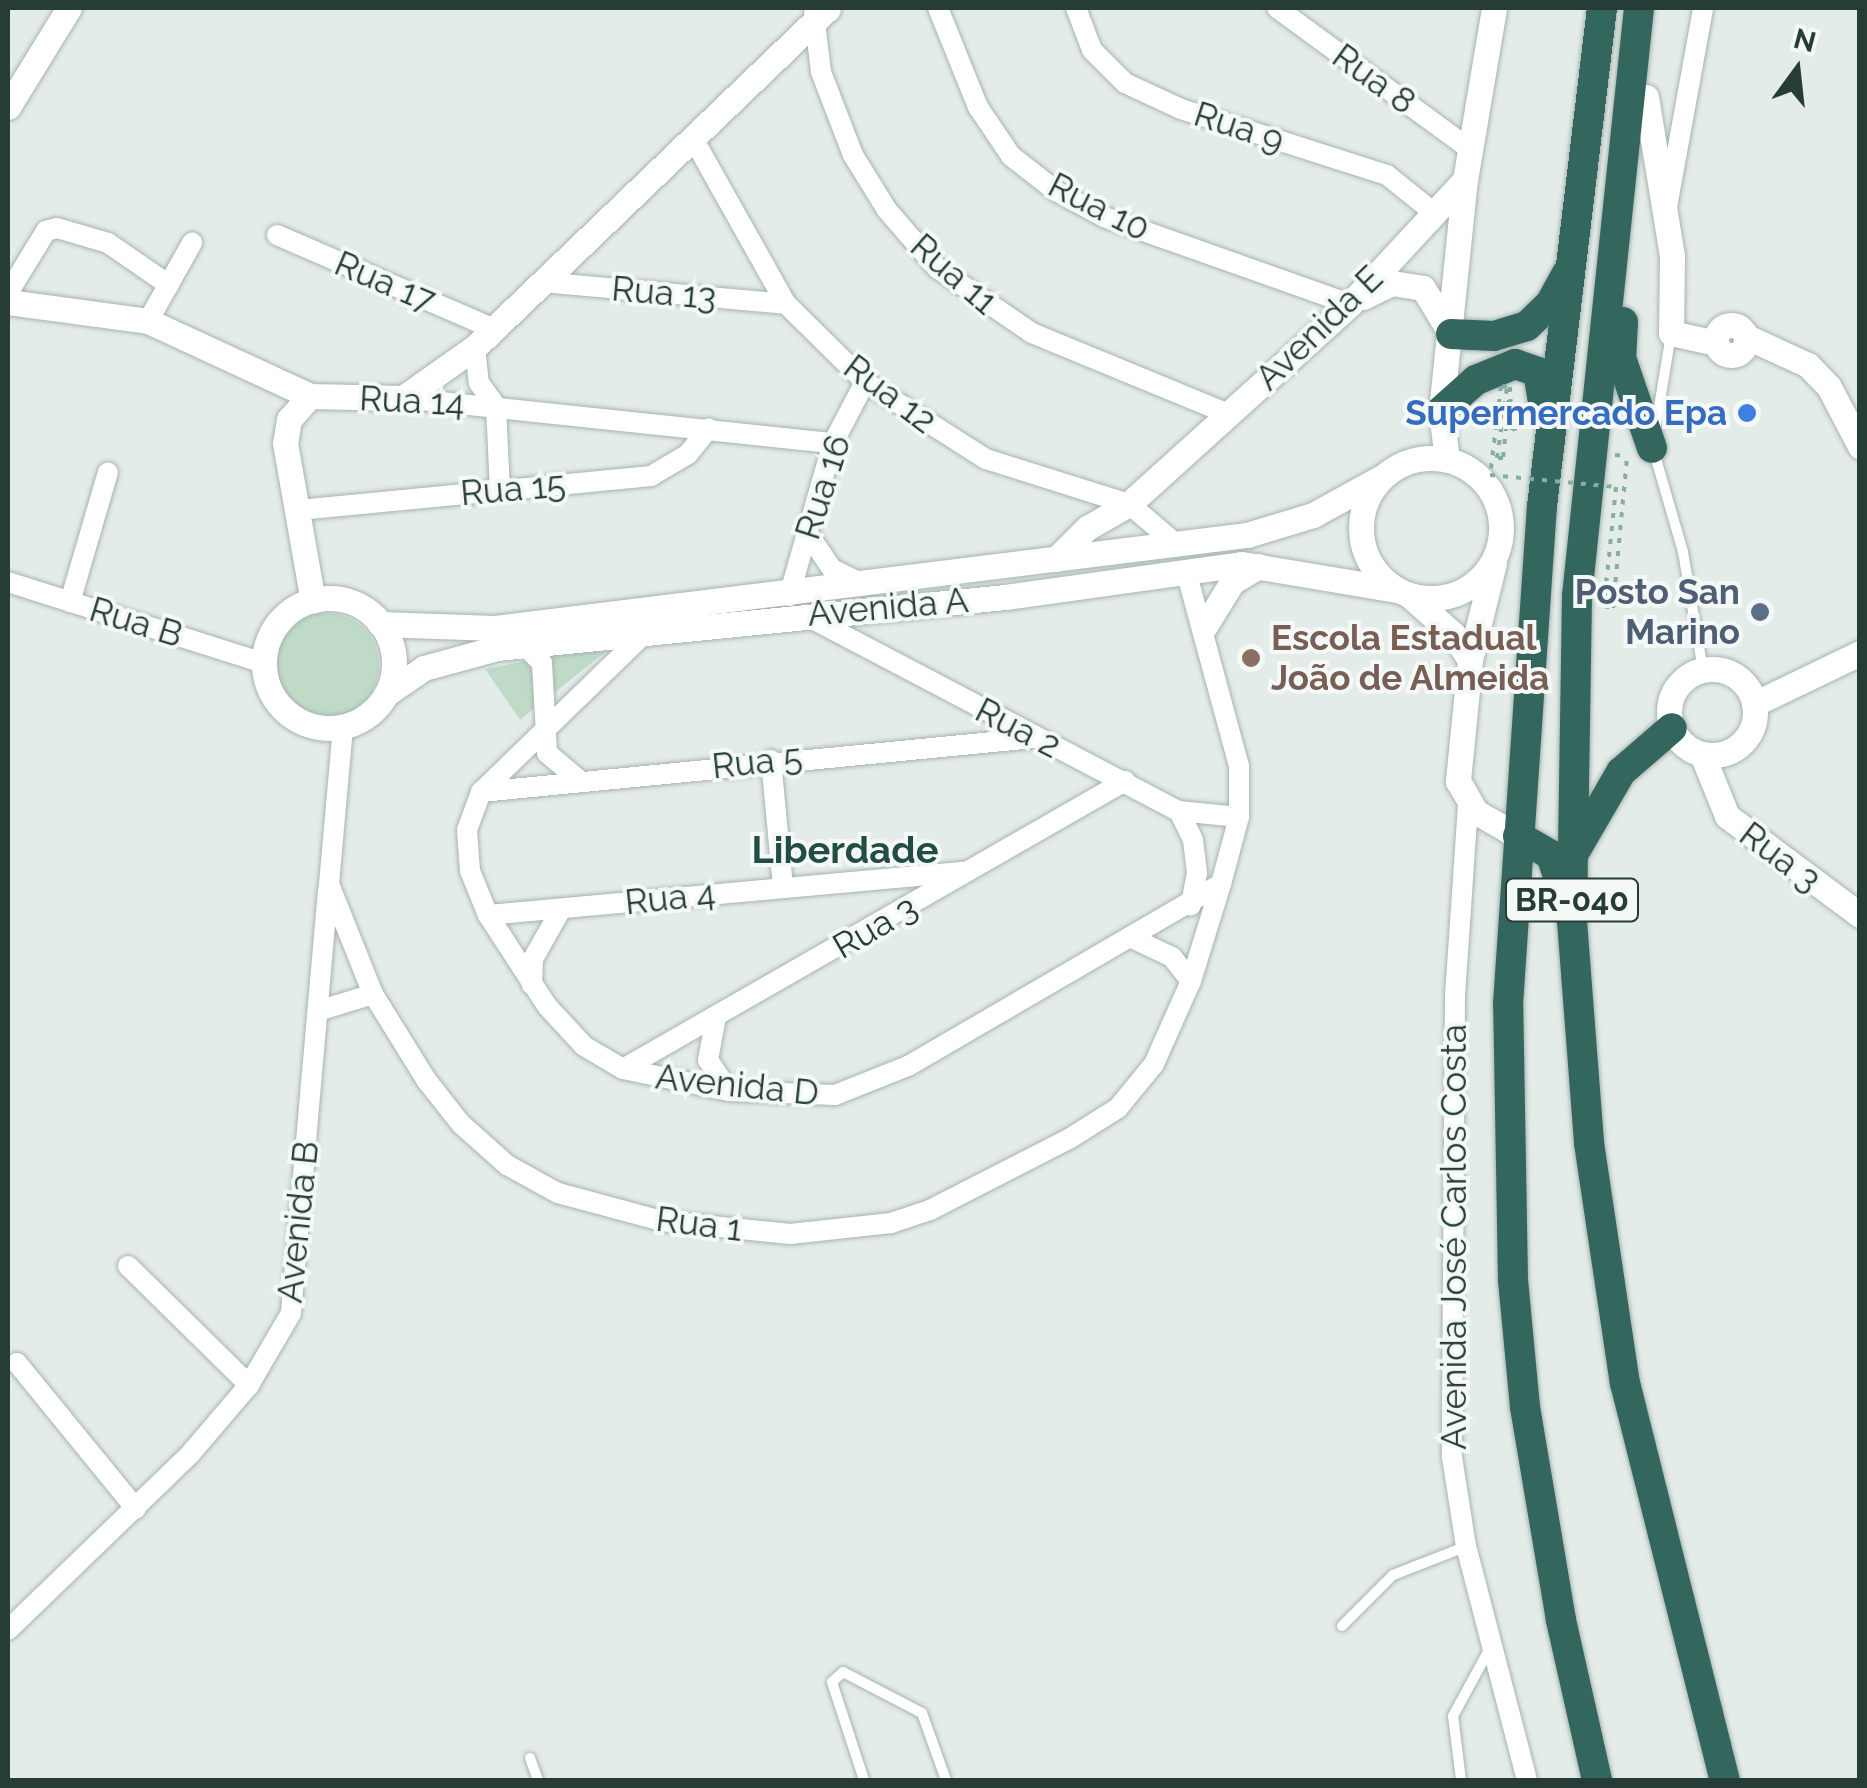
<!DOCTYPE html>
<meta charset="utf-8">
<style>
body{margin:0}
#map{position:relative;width:1867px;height:1788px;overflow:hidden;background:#e4ece9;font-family:Raleway,sans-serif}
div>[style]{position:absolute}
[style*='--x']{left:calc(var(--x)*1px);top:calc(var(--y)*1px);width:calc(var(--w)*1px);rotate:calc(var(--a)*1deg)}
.green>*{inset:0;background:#bfdbc8}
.round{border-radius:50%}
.path>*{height:4px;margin-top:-2px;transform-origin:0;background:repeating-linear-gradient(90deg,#87ada2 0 5px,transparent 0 13px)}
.roads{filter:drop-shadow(0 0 2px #a7b4b0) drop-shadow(0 0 2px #a7b4b0)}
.service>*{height:10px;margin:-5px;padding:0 5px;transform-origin:5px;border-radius:5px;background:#fff}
.minor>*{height:20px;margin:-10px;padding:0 10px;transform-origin:10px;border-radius:10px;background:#fff}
.tertiary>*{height:25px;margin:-12.5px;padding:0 12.5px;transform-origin:12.5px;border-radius:12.5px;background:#fff}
.tertiary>.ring{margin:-12.5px;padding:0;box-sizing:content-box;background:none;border:25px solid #fff;border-radius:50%}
.motorway>*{height:30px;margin:-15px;padding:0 15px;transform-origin:15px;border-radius:15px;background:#33665d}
.path-bridge>*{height:4px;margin-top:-2px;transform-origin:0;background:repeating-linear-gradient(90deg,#87ada2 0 5px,transparent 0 13px)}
.dots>*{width:28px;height:28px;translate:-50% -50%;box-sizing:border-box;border:5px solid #f4f9f7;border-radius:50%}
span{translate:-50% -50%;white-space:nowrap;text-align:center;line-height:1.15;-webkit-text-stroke:8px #f4f9f7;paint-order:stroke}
.shield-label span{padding:2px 8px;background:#f4f9f7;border:2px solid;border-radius:8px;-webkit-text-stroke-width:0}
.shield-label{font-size:32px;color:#253c37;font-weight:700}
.street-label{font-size:35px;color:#253c37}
.shop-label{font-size:35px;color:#366cbe;font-weight:700}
.right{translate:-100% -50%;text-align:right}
.service-label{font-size:35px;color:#4e5e75;font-weight:700}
.education-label{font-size:35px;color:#785e54;font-weight:700}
.left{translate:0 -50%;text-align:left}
.neighbourhood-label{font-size:38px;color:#224d44;font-weight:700}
.frame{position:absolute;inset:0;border:10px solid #253c37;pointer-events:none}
.north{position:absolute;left:1747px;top:20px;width:100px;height:100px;-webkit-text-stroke:8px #f4f9f7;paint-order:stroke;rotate:15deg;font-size:28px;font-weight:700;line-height:40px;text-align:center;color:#253c37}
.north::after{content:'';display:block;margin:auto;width:35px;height:45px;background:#253c37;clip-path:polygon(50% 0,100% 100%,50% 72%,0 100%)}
</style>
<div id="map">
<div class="green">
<div class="round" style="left:275px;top:613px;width:104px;height:104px"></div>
<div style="clip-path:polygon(600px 647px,604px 653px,520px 720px,485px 669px)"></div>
</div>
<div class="path">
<div style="--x:1512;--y:430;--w:15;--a:-23"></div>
<div style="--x:1615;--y:455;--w:12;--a:5"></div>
</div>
<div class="roads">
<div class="service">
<div style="--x:1655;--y:431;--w:98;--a:-80.6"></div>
<div style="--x:1654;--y:452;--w:104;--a:73.8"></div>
<div style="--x:1683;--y:552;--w:120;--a:80.4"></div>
<div style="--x:1342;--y:1626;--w:72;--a:-45"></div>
<div style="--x:1393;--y:1575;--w:77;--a:-21.3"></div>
<div style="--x:530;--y:1758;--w:23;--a:70"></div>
<div style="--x:864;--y:1780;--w:103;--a:-108.1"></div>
<div style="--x:832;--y:1682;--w:15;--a:-42"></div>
<div style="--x:843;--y:1672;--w:89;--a:27.4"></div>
<div style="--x:922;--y:1713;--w:71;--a:70.3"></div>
<div style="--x:1461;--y:1780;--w:64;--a:-97.1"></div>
<div style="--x:1453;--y:1716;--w:77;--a:-61.4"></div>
</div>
<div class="minor">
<div style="--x:938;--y:8;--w:107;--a:68"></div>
<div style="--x:978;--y:107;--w:59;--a:56"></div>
<div style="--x:1011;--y:156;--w:57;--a:37.9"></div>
<div style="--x:1056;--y:191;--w:55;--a:28.4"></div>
<div style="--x:1104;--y:217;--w:261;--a:19.5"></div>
<div style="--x:1076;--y:8;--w:45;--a:69.1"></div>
<div style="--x:1092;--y:50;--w:47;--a:45"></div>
<div style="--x:1125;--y:83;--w:62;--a:24.9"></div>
<div style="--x:1181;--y:109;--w:216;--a:17.8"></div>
<div style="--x:1387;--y:175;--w:59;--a:38.8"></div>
<div style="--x:1277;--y:8;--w:240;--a:36.2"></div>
<div style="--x:814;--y:14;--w:58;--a:83.1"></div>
<div style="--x:821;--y:72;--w:89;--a:68.9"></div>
<div style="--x:853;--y:155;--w:65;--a:58.3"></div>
<div style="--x:887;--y:210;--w:77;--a:49.2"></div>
<div style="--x:937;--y:268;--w:115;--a:34.4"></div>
<div style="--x:1032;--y:333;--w:213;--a:22.4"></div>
<div style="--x:694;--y:140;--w:188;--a:60.7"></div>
<div style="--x:786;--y:304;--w:111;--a:44.6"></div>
<div style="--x:865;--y:382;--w:143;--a:32.5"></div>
<div style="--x:986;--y:459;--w:150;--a:17.5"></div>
<div style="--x:1129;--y:504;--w:60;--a:40.3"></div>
<div style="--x:1667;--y:207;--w:202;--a:-79.7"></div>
<div style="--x:277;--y:235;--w:236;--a:23.4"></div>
<div style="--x:541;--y:282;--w:246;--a:5.1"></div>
<div style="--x:8;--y:293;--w:73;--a:-58.5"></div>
<div style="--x:46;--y:231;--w:11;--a:-15"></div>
<div style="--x:57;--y:228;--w:53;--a:16.4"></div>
<div style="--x:108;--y:243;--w:74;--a:34.5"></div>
<div style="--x:148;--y:321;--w:90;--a:-60.6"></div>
<div style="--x:475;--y:347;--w:36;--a:84"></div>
<div style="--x:479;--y:383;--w:29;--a:54"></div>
<div style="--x:496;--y:406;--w:85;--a:87.3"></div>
<div style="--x:403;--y:398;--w:432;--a:6"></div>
<div style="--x:299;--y:510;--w:354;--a:-5.5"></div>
<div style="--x:651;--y:476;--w:43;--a:-30.7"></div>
<div style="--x:688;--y:454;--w:33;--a:-51"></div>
<div style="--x:807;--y:532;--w:45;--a:56"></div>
<div style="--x:832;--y:569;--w:32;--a:26"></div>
<div style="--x:8;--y:582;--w:268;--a:17.6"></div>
<div style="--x:789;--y:596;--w:159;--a:-74"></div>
<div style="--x:833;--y:443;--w:69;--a:-62.3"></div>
<div style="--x:70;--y:602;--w:135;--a:-73.7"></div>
<div style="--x:805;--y:615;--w:422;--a:27.7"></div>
<div style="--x:1179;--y:811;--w:60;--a:5.7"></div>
<div style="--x:646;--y:632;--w:230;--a:135.9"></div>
<div style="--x:481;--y:792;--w:40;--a:110.2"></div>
<div style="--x:467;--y:830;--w:41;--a:85.8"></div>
<div style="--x:470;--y:871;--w:48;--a:67.8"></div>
<div style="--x:488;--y:915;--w:108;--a:57"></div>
<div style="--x:547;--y:1006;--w:54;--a:47.2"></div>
<div style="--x:584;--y:1046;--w:45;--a:30.5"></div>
<div style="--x:623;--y:1069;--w:108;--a:11.7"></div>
<div style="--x:729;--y:1091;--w:106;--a:2.2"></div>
<div style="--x:835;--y:1095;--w:79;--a:-21.7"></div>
<div style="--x:908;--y:1066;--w:362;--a:-30.2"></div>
<div style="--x:1221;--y:884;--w:69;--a:-75"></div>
<div style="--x:1239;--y:817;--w:51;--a:-90"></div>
<div style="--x:1239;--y:766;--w:202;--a:-105.2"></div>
<div style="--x:523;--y:644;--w:27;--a:45"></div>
<div style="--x:542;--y:663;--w:90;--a:86.8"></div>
<div style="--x:547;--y:753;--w:42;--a:40.2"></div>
<div style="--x:343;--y:727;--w:158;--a:95.1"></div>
<div style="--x:329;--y:884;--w:118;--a:68.2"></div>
<div style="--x:373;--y:994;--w:102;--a:58.2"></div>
<div style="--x:427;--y:1081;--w:55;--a:51.7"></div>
<div style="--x:461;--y:1124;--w:62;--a:41.7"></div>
<div style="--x:507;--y:1165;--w:58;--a:28.8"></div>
<div style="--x:558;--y:1193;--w:108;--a:15.1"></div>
<div style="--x:662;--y:1221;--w:129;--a:5.8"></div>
<div style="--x:790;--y:1234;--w:102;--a:-6.2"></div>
<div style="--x:891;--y:1223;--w:41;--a:-18.4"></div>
<div style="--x:930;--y:1210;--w:156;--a:-27.1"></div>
<div style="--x:1069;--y:1139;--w:58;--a:-32.3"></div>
<div style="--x:1118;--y:1108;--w:57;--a:-50.7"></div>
<div style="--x:1154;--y:1064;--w:91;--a:-66"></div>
<div style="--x:1191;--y:981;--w:102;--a:-72.8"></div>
<div style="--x:771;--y:760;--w:127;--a:84.6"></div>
<div style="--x:481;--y:792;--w:556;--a:-5.58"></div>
<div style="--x:1468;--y:805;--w:190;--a:93.9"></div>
<div style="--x:1455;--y:995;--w:462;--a:90.4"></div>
<div style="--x:1452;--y:1457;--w:90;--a:81.1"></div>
<div style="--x:1466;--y:1546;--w:242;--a:75.4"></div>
<div style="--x:1179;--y:811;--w:32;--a:64"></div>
<div style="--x:1193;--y:840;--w:33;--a:83"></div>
<div style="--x:1197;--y:873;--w:33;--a:101"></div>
<div style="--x:488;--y:915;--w:479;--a:-5.2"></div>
<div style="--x:1134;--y:939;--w:42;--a:25.3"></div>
<div style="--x:1172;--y:957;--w:31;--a:52"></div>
<div style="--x:532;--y:985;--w:26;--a:-88"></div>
<div style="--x:533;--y:959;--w:55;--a:-60.6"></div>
<div style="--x:318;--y:1011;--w:58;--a:-17.2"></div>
<div style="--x:716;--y:1017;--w:44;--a:100.5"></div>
<div style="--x:708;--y:1060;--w:37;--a:56"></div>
<div style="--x:623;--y:1069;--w:579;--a:-29.84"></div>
<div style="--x:128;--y:1266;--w:170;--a:44.5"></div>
<div style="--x:17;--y:1363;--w:188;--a:50.8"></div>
<div style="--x:8;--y:1630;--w:255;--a:-44"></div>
<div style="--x:191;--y:1453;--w:89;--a:-49.5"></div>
<div style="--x:249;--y:1385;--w:83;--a:-59.7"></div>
<div style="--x:291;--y:1313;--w:424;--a:-85"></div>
</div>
<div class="tertiary">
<div style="--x:1646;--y:97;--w:161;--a:80.7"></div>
<div style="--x:1672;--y:256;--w:77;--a:90.7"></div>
<div style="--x:1671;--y:333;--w:46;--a:12.5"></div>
<div style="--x:8;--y:107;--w:116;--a:-58.4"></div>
<div style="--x:1363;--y:297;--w:32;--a:-26"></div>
<div style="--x:1392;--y:283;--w:31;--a:9"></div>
<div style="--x:1423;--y:288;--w:54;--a:58.7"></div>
<div style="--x:8;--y:302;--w:141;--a:7.7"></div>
<div style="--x:148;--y:321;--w:179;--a:24.8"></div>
<div style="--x:310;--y:396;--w:93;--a:1.2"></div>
<div style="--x:403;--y:398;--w:88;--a:-35.3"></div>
<div style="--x:475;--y:347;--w:489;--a:-43.8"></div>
<div class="ring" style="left:1716px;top:325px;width:5px;height:5px"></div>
<div style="--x:1747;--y:337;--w:67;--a:24.7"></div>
<div style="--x:1808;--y:365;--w:30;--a:46"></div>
<div style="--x:1829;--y:387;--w:67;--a:62.3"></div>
<div style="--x:310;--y:396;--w:31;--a:132"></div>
<div style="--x:289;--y:419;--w:24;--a:99"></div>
<div style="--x:285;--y:443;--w:160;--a:80"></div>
<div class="ring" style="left:1361px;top:458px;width:115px;height:115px"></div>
<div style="--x:1447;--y:460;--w:49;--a:-97"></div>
<div style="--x:1441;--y:411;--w:232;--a:-84.1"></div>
<div style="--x:1056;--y:559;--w:44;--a:-45"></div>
<div style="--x:1087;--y:528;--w:48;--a:-29.7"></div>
<div style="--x:1129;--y:504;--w:298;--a:-42.1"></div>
<div style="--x:1350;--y:304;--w:169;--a:-47.2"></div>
<div style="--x:1465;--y:180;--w:174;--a:-80.4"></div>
<div style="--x:1494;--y:563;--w:100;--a:103.9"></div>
<div style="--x:1470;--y:660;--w:122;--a:95.7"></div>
<div style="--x:1458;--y:781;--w:36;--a:60"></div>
<div style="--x:1476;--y:812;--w:48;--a:29.7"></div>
<div style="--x:1409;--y:595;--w:59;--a:41.6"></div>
<div style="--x:1453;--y:634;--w:31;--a:57"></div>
<div class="ring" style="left:264px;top:598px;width:105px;height:105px"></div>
<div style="--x:380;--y:624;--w:115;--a:2"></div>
<div style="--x:495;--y:628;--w:758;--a:-7.05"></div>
<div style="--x:1247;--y:535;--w:69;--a:-16.9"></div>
<div style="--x:1313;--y:515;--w:79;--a:-28.8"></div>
<div style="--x:1205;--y:626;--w:52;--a:-58.5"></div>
<div style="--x:1232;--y:582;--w:31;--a:-31"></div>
<div class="ring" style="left:1669px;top:669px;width:61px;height:61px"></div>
<div style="--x:386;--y:694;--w:46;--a:-34.4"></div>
<div style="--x:424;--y:668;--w:76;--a:-15.3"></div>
<div style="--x:497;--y:648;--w:511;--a:-5.73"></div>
<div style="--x:1005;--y:597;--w:239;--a:-7.9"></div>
<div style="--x:1242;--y:564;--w:158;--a:9.5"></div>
<div style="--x:1754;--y:704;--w:118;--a:-25.7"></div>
<div style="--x:1702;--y:754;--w:67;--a:68"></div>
<div style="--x:1727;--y:816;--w:166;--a:36.7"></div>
</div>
<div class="motorway">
<div style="--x:1639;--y:8;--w:591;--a:96.02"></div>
<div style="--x:1577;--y:596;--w:325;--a:90.9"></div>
<div style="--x:1572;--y:921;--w:223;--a:85.6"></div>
<div style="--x:1589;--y:1143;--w:243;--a:81.5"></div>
<div style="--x:1625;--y:1383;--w:409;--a:75.9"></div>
<div style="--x:1623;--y:322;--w:36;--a:93"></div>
<div style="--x:1621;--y:358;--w:95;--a:71"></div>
<div style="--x:1451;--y:334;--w:43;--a:2.7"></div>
<div style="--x:1494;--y:336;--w:34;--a:-17"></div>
<div style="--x:1527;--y:326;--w:32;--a:-44"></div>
<div style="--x:1550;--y:304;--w:35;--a:-61"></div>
<div style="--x:1441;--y:411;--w:47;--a:-41.5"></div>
<div style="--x:1476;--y:380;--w:42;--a:-22.3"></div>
<div style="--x:1515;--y:364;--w:24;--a:19"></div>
<div style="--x:1538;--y:372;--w:43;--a:80.5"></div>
<div style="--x:1518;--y:836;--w:38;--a:30"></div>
<div style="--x:1551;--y:855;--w:41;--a:71.6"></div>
<div style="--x:1574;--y:853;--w:94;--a:-59.9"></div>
<div style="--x:1621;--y:772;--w:67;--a:-40.8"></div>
<div style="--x:1597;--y:1780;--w:164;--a:-102.7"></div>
<div style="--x:1561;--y:1620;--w:216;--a:-99.6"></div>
<div style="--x:1525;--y:1407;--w:128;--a:-95.4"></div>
<div style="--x:1513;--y:1280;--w:276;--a:-91"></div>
<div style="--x:1508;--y:1004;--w:499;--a:-86.1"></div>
<div style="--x:1542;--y:506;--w:502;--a:-83.13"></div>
</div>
</div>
<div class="path-bridge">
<div style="--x:1512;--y:430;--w:43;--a:-92.7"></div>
<div style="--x:1510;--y:387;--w:71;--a:95.6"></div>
<div style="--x:1503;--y:458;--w:6;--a:180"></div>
<div style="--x:1497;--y:458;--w:72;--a:-82"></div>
<div style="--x:1507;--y:387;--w:6;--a:-171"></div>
<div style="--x:1501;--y:386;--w:90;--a:97"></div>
<div style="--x:1490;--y:475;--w:127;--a:5.4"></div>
<div style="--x:1616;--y:487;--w:120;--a:95.8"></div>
<div style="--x:1604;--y:606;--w:9;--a:13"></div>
<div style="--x:1613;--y:608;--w:153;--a:-84.7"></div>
</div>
<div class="dots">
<div style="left:1747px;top:413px;background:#3f7fe0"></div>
<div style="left:1760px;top:612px;background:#5c6f8a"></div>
<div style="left:1251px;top:658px;background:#8d6e63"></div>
</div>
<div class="shield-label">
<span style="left:1572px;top:900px">BR-040</span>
</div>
<div class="street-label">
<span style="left:1374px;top:79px;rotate:36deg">Rua 8</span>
<span style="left:1239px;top:127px;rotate:18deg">Rua 9</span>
<span style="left:1099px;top:207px;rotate:27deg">Rua 10</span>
<span style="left:954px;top:274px;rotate:41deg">Rua 11</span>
<span style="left:385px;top:282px;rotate:23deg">Rua 17</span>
<span style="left:664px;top:293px;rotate:5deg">Rua 13</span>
<span style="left:1319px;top:328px;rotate:-44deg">Avenida E</span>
<span style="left:890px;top:394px;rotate:37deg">Rua 12</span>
<span style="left:412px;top:401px;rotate:3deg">Rua 14</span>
<span style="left:823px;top:487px;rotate:-72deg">Rua 16</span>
<span style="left:513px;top:489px;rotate:-5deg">Rua 15</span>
<span style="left:888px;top:607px;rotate:-5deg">Avenida A</span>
<span style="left:136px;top:622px;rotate:17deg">Rua B</span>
<span style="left:1018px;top:728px;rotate:27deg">Rua 2</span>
<span style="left:757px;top:762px;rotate:-6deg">Rua 5</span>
<span style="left:1780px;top:857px;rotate:37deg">Rua 3</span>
<span style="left:670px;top:898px;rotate:-6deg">Rua 4</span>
<span style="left:875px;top:927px;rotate:-30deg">Rua 3</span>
<span style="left:737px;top:1085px;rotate:6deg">Avenida D</span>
<span style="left:298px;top:1222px;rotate:-84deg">Avenida B</span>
<span style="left:699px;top:1224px;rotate:7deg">Rua 1</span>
<span style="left:1454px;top:1237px;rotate:-90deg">Avenida José Carlos Costa</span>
</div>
<div class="shop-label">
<span class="right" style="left:1727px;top:413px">Supermercado Epa</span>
</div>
<div class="service-label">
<span class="right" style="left:1740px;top:612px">Posto San<br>Marino</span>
</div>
<div class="education-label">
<span class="left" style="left:1271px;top:658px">Escola Estadual<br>João de Almeida</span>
</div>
<div class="neighbourhood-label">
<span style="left:845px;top:850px">Liberdade</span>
</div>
<div class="frame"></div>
<div class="north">N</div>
</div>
